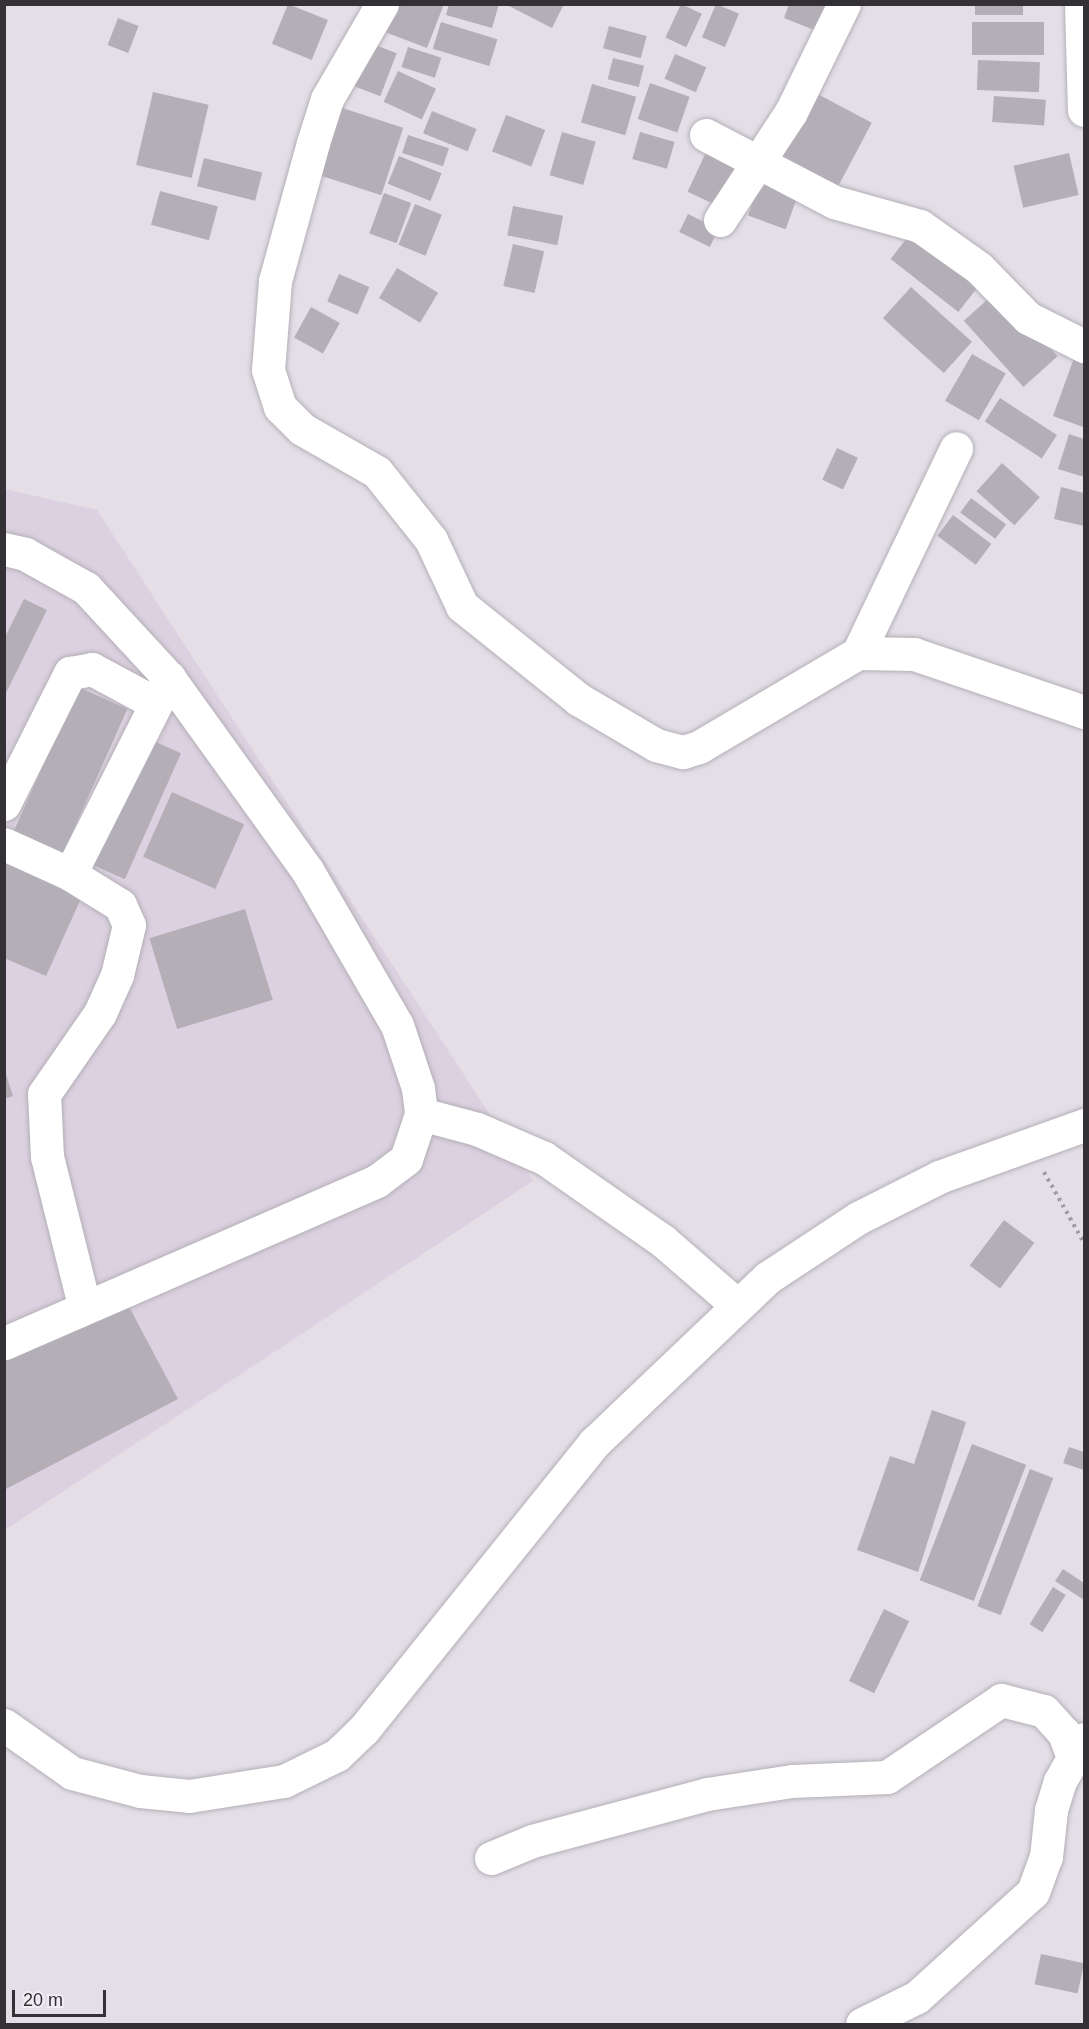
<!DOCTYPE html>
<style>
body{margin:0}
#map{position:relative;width:1089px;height:2029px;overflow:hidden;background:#e4dfe7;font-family:Arial,sans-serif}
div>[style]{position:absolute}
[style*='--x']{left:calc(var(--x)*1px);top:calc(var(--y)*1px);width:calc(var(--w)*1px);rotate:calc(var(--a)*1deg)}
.built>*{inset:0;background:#dbd1e0}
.building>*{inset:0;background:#b4afb7;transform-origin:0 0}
.path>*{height:4px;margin-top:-2px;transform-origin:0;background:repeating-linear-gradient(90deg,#9f9ca2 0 3px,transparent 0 7.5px)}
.roads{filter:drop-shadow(0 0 2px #b4afb7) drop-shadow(0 0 2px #b4afb7)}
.minor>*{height:33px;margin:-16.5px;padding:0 16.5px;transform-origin:16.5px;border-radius:16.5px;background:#fff}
span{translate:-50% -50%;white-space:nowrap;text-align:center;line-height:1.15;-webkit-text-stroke:4.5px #f2ecf4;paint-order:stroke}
.frame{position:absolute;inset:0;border:6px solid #333135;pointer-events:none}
.scale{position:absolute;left:12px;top:1990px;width:94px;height:27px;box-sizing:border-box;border:3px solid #333135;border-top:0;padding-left:8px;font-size:18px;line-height:21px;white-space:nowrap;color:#333135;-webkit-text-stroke:4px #f2ecf4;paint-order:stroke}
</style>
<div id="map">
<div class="built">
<div style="clip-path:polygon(5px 489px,97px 510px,533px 1181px,5px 1530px)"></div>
</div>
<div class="building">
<div style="left:288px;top:4px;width:43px;height:43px;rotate:22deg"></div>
<div style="clip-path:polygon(395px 4px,444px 4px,427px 48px,385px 32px)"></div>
<div style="clip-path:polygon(449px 4px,499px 4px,492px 28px,446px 15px)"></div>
<div style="clip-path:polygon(505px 4px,564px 4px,552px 28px)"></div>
<div style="left:681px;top:4px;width:23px;height:37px;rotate:25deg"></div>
<div style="left:716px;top:4px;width:25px;height:36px;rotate:23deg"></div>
<div style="clip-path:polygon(789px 4px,830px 4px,819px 32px,784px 18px)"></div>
<div style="left:975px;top:4px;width:48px;height:11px"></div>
<div style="left:118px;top:18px;width:22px;height:29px;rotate:21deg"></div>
<div style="left:441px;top:22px;width:59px;height:28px;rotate:17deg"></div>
<div style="left:972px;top:22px;width:72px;height:33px"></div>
<div style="left:609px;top:26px;width:39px;height:23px;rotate:15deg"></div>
<div style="left:365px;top:41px;width:34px;height:46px;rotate:21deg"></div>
<div style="left:408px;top:47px;width:35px;height:21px;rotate:18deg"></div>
<div style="left:675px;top:54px;width:34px;height:27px;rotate:23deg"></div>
<div style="left:613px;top:58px;width:32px;height:22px;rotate:14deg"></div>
<div style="left:978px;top:60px;width:62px;height:30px;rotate:2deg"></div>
<div style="left:398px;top:71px;width:42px;height:34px;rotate:25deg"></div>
<div style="left:650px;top:83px;width:42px;height:38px;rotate:19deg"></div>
<div style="left:592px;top:84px;width:46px;height:40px;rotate:16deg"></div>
<div style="left:810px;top:90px;width:70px;height:74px;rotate:28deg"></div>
<div style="left:153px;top:92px;width:57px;height:75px;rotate:13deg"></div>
<div style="left:994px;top:96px;width:52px;height:26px;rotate:4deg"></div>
<div style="left:330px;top:104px;width:77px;height:71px;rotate:18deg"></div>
<div style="left:432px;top:111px;width:48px;height:24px;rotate:22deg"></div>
<div style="left:506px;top:115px;width:42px;height:39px;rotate:21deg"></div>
<div style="left:562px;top:132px;width:35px;height:45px;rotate:16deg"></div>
<div style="left:640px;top:132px;width:36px;height:28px;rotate:16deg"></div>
<div style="left:408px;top:135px;width:43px;height:19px;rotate:18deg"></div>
<div style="left:707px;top:150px;width:33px;height:46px;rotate:25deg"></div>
<div style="left:1069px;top:153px;width:43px;height:57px;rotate:77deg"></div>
<div style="left:399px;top:156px;width:46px;height:30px;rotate:22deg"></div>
<div style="left:204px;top:158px;width:60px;height:29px;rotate:14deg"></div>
<div style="left:762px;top:177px;width:40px;height:41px;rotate:20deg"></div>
<div style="left:160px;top:191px;width:60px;height:35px;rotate:15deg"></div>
<div style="left:384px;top:193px;width:29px;height:43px;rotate:20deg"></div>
<div style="left:415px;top:204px;width:29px;height:44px;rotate:22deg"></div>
<div style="left:513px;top:206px;width:51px;height:30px;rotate:11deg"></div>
<div style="left:688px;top:214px;width:34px;height:20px;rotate:26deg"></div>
<div style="left:914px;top:229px;width:86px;height:38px;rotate:38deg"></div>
<div style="left:513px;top:244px;width:32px;height:43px;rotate:13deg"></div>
<div style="left:397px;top:268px;width:48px;height:35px;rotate:31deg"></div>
<div style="left:339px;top:274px;width:33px;height:30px;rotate:23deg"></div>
<div style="left:911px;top:287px;width:82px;height:42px;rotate:42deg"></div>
<div style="left:998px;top:290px;width:89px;height:46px;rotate:48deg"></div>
<div style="left:311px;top:307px;width:33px;height:35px;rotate:29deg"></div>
<div style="left:972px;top:354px;width:39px;height:54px;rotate:30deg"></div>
<div style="clip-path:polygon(1074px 358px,1084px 362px,1083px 427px,1053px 416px)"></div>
<div style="left:1000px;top:398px;width:68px;height:28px;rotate:33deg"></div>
<div style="clip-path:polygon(1069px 434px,1084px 439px,1084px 477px,1058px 469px)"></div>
<div style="left:837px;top:448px;width:23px;height:35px;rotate:25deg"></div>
<div style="left:1002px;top:463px;width:51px;height:38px;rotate:42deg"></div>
<div style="clip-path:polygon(1061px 487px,1084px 493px,1084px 526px,1054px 519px)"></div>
<div style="left:971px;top:498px;width:44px;height:18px;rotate:37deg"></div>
<div style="left:953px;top:515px;width:48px;height:26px;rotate:37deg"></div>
<div style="clip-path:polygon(24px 599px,47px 610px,4px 697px,4px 639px)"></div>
<div style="left:78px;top:687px;width:54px;height:158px;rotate:24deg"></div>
<div style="left:149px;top:739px;width:35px;height:138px;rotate:24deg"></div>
<div style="left:172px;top:792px;width:79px;height:71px;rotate:24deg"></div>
<div style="clip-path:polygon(4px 859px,83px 894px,46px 976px,4px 958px)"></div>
<div style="left:245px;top:909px;width:95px;height:100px;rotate:73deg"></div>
<div style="clip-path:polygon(4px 1068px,13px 1096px,4px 1099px)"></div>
<div style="left:1004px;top:1220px;width:38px;height:57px;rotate:37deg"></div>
<div style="clip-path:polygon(125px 1299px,178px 1399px,4px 1490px,4px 1362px)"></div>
<div style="clip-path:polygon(932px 1410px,966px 1422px,918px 1572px,857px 1550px,890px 1456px,914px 1464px)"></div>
<div style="left:972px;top:1444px;width:58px;height:146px;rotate:21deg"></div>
<div style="clip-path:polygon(1069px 1447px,1084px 1452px,1084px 1470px,1063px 1463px)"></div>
<div style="left:1030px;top:1469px;width:25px;height:147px;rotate:21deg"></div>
<div style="clip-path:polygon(1063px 1569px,1084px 1583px,1084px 1600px,1055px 1581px)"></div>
<div style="left:1053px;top:1587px;width:15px;height:44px;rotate:32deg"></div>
<div style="left:884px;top:1609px;width:28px;height:80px;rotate:26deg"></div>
<div style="left:1041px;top:1954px;width:44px;height:31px;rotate:12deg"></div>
</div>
<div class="path">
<div style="--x:1044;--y:1172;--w:81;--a:60.6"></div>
</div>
<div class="roads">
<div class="minor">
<div style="--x:382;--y:4;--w:110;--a:120.1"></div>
<div style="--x:327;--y:99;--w:46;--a:107.7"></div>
<div style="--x:313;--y:143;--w:143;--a:105.4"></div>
<div style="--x:275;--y:281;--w:89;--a:94.5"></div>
<div style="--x:268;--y:370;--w:39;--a:72"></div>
<div style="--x:280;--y:407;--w:31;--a:45"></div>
<div style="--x:302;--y:429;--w:86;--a:29.8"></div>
<div style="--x:377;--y:472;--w:87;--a:51.5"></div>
<div style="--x:431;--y:540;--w:73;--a:64.8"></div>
<div style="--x:462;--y:606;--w:149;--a:38.7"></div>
<div style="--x:578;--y:699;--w:91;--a:30.5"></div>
<div style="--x:656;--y:745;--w:28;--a:15"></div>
<div style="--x:683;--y:752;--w:17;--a:-17"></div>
<div style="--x:699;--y:747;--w:185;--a:-30.6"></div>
<div style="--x:858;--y:653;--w:56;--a:1"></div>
<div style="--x:914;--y:654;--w:180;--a:18.8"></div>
<div style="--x:1081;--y:4;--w:106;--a:88.4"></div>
<div style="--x:706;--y:135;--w:144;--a:27.6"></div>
<div style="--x:834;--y:202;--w:89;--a:15.6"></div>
<div style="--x:920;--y:226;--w:72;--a:35.4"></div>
<div style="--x:979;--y:268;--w:70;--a:45.6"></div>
<div style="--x:1028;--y:318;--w:63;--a:26.6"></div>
<div style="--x:720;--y:220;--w:129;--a:-56.7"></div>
<div style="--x:791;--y:112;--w:120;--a:-63.9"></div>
<div style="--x:4;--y:549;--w:22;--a:13"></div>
<div style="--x:25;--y:554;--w:70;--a:29.1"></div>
<div style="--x:86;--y:588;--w:122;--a:47.3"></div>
<div style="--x:169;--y:678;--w:236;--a:54.3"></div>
<div style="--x:307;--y:870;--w:179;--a:59.9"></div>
<div style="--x:397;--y:1025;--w:66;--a:71.6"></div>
<div style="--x:418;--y:1088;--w:26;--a:83"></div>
<div style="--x:421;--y:1114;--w:47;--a:108.4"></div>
<div style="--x:406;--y:1159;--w:36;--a:143"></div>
<div style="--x:377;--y:1181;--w:407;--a:156.5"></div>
<div style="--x:858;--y:653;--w:227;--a:-64.4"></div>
<div style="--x:4;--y:804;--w:147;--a:-63.3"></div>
<div style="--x:70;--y:673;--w:22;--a:-10"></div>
<div style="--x:92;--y:669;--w:72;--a:28.4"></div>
<div style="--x:4;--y:844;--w:72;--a:24.4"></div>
<div style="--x:421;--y:1114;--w:58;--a:15"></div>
<div style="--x:477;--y:1129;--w:73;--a:23.4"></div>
<div style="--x:544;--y:1158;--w:145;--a:34.9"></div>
<div style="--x:663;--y:1241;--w:98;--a:40.9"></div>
<div style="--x:84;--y:1305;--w:153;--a:-104"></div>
<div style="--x:47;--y:1157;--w:63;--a:-92.7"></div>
<div style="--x:44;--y:1094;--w:98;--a:-55.3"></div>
<div style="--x:100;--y:1013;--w:42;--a:-65.9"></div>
<div style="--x:117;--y:975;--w:51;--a:-76.5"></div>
<div style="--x:129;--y:925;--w:22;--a:-114"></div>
<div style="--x:120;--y:905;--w:59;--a:-148.2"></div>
<div style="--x:70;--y:874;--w:220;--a:-63.2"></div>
<div style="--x:4;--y:1725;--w:83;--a:35.2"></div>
<div style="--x:72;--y:1773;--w:70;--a:14.8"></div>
<div style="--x:140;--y:1791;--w:49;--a:5.8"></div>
<div style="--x:189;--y:1796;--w:96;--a:-9"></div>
<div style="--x:284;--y:1781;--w:59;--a:-26.1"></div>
<div style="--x:337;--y:1755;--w:37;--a:-44"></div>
<div style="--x:364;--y:1729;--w:367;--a:-51.2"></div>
<div style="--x:594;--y:1443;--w:239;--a:-43.6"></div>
<div style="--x:767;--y:1278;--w:109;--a:-33.4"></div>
<div style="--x:858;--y:1218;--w:91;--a:-26.8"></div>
<div style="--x:939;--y:1177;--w:154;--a:-19.7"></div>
<div style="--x:491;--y:1858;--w:44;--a:-22.5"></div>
<div style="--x:532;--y:1841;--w:181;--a:-15"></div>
<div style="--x:707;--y:1794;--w:86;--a:-8.7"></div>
<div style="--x:792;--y:1781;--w:95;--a:-2.4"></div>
<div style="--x:887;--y:1777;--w:138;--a:-34"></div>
<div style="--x:1001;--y:1700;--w:44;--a:14.3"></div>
<div style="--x:1044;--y:1711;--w:30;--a:48"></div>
<div style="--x:1064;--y:1733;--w:27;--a:70"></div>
<div style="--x:862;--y:2024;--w:61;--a:-26.1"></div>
<div style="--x:917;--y:1997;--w:156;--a:-42.2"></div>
<div style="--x:1033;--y:1892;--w:37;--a:-70"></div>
<div style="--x:1046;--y:1857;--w:47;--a:-83.9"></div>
<div style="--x:1051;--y:1810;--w:30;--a:-73"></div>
<div style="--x:1060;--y:1781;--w:48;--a:-60.3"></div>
</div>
</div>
<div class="frame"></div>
<div class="scale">20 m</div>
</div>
